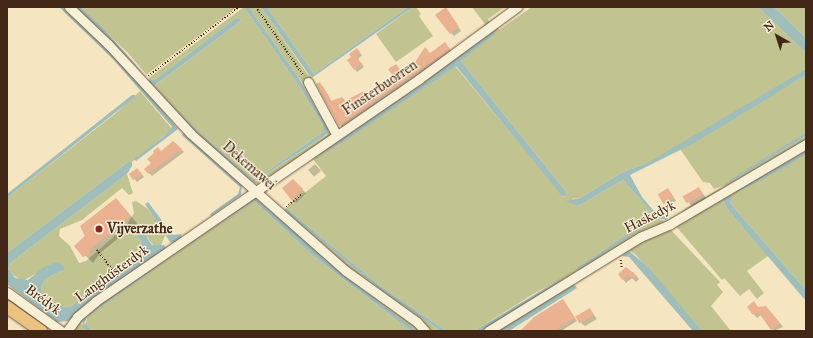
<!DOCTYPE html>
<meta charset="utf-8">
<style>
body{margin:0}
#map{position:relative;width:813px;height:338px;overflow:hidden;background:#f5e6c1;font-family:"IM FELL Great Primer",serif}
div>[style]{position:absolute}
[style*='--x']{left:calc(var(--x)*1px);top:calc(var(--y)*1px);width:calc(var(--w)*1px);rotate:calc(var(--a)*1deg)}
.green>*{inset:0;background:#c1c390}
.water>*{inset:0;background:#9fbdbb}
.shadow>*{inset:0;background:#0003;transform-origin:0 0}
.building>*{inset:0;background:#ebb291;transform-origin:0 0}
.path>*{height:1.5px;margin-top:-0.75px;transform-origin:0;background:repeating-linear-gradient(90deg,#422616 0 1px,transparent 0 3px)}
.roads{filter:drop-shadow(0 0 1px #6f5641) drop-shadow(0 0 1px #6f5641)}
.minor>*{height:9px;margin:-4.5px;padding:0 4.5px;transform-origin:4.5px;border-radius:4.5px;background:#f8efd7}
.major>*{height:12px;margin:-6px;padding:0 6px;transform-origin:6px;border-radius:6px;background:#eac380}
.dots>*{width:11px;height:11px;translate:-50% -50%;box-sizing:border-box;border:2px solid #f8efd7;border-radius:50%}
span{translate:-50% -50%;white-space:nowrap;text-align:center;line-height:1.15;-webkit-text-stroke:3px #f8efd7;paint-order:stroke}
.street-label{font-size:14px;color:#422616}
.poi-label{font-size:14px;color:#422616;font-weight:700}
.left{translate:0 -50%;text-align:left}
.frame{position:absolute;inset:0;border:8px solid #422616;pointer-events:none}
.north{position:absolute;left:757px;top:16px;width:40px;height:40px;-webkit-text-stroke:3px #f8efd7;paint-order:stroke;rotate:321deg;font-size:11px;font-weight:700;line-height:16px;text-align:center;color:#422616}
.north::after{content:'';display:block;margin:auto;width:14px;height:18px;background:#422616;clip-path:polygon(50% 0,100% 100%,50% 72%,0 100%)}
</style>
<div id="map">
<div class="green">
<div style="clip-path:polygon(71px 7px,76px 7px,90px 20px,144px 76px,146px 74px,128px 53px,80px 7px,237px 7px,143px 77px)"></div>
<div style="clip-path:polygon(evenodd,244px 7px,299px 86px,323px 125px,323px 132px,259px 177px,253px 179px,202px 135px,158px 93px,188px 126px,254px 182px,327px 135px,325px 122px,303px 84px,249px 7px,261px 7px,308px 75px,313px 77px,306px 82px,332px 131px,330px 136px,258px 184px,248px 181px,196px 136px,147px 84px,150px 77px,244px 7px,237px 17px,241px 20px,237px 24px,153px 87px,149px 83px,149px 80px,156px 79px,237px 17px)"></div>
<div style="clip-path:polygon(267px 7px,408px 7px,314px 74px)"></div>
<div style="clip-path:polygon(413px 7px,416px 7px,421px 14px,419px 16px,433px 36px,396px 62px,376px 34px)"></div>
<div style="clip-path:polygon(472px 7px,505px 7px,488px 19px,489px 22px,499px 16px,481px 29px,485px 24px)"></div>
<div style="clip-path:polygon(520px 7px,524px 7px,497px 26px,499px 30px,532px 7px,758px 7px,806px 53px,806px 69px,691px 139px,649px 162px,621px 173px,580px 198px,572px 199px,578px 206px,623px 180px,652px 213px,634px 229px,577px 268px,656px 218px,667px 222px,578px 272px,576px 270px,575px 274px,485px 331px,481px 331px,560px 282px,558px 281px,533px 294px,474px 331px,447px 331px,384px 289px,286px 208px,326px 176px,313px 159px,455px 66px,564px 197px,567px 193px,461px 61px,492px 30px,418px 87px,311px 157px)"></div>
<div style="clip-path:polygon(774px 7px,806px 7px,806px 38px)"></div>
<div style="clip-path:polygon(806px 75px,806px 132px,730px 182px,806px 136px,806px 142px,674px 219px,686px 208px,726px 185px,714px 189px,710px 183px,703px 182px,680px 149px)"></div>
<div style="clip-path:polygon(140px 91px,172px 129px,132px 162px,128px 162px,7px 253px,7px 198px,116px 113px)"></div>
<div style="clip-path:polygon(806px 146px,806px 151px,744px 186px,737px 193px,806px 154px,806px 290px,736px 210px,730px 202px,731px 198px,722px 199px,729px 211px,768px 256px,747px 271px,764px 293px,757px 299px,749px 289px,740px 296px,724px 278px,722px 280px,675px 225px)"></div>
<div style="clip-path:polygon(127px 174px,133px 193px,129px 195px,122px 188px,82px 220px,60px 229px,59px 236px,70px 246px,79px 263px,86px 261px,126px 226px,134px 213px,132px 202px,136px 201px,148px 209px,166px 234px,161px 245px,154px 246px,147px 237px,134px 233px,142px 242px,141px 253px,116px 275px,100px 278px,89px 286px,80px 300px,70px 307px,52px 305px,41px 296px,41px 288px,45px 279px,64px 270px,35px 274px,23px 281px,11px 274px,8px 269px,10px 263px)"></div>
<div style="clip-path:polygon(253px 194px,259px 196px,361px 286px,423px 331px,417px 331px,367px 293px,253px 197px,178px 251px,254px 201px,312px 255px,411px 331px,94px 331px,85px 325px,88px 316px,174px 255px,173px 253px,106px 298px,83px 318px,81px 324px,88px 331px,70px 331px,86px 311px,172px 251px,174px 253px,177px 251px,176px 248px)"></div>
<div style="clip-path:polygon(284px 210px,382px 291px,441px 331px,428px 331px,369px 286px)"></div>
<div style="clip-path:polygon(669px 228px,720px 282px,717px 285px,723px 292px,711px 306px,731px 331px,702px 331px,635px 254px,628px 250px,620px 256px,618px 255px,620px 251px)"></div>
</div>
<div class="water">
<div style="clip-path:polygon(59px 7px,63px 7px,87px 29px,133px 76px,178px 129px,136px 161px,134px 159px,164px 136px,172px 127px,114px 60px)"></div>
<div style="clip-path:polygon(76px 7px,80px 7px,101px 26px,145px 75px)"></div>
<div style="clip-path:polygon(244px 7px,249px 7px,298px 77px,328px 128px,328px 133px,323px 137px,254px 182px,188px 126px,159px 93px,202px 135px,253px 179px,259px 177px,323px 132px,323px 125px,299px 86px)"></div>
<div style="clip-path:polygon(261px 7px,267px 7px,314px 74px,408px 7px,413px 7px,313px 77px,309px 75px)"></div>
<div style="clip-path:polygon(758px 7px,774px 7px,806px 38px,806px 53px)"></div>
<div style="clip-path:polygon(237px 17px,241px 20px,237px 24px,154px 86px,149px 83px,149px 80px,156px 79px)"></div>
<div style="clip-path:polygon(492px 30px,495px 34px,461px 61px,567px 193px,565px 196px,562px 196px,456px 66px,348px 139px,313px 159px,311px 157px,418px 87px)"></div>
<div style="clip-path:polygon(806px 69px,806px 75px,694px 143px,630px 175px,642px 197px,653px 210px,668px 218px,666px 220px,656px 218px,578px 270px,577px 268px,634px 229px,652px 213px,623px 180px,578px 206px,566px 201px,580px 198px,621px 173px,649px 162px)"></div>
<div style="clip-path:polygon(132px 95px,135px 95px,135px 97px,7px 198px,7px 194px)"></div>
<div style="clip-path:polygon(184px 132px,242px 183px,241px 195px,211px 216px,210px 214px,238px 194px,240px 187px,182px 135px)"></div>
<div style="clip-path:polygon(806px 132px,806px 136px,730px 182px,730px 180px)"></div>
<div style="clip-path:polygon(806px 151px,806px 154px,786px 167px,736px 193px,735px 191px)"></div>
<div style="clip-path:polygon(128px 162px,132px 162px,132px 166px,127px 174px,10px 263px,8px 269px,15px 278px,28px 280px,44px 267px,58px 262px,64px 267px,64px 270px,45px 279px,41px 288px,41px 296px,52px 305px,70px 307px,80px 300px,95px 281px,116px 275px,141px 253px,142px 242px,134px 233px,140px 227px,152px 245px,164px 245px,166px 248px,68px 321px,57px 322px,7px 284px,7px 253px)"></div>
<div style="clip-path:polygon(730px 194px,732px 197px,730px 202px,736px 210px,806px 290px,806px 301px,729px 211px,722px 199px)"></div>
<div style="clip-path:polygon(253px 197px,367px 293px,417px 331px,411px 331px,312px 255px,254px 201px,178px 251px)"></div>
<div style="clip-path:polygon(148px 202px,173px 235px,181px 234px,182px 237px,173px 243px,170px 242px,145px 204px)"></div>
<div style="clip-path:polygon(286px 208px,384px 289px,447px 331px,441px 331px,382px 291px,284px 210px)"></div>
<div style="clip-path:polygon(628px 250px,648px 267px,702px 331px,693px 331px,629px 257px,622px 256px)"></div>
<div style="clip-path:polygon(173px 253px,174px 255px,88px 316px,84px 323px,93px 331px,88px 331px,83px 327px,82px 318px,106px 298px)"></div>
<div style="clip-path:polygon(559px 280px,560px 282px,481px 331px,474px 331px)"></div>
<div style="clip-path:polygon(574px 284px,577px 288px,509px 331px,495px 331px)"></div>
</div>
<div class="shadow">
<div style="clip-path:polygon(446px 9px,461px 31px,454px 36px,451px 33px)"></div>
<div style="clip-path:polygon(447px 46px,452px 52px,342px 128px,317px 84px,323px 86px,332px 102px,342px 98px,346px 102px,366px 94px,430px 54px)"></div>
<div style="clip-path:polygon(359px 52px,362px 55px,358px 59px,364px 67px,357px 72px,348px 60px)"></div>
<div style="clip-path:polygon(174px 142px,184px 152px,152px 176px,145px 169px)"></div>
<div style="left:315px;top:164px;width:9px;height:9px;rotate:49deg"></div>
<div style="clip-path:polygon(140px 172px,144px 177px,137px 182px,130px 174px)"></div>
<div style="clip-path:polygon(293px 181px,306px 193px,296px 203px,284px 189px)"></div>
<div style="clip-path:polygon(699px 188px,706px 198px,692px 206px,689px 203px)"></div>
<div style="clip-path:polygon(671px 193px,676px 201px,668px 206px,665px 203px)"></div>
<div style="clip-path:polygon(116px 199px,137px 223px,100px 253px,93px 263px,76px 246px)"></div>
<div style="clip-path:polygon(633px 272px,639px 279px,636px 282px,632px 278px,626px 283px,619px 274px)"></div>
<div style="clip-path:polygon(563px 300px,577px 321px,561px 331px,525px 331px)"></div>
<div style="clip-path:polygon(754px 303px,759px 308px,769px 310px,783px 327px,774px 331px,761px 315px,757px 318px,749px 307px)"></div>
<div style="clip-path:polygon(590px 310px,597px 319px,585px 326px,581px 323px)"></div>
</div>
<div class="building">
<div style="clip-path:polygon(446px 7px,459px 27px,450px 34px,435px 15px)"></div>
<div style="clip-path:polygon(445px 42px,450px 49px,339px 126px,316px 84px,320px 82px,331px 101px,342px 97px,345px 101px,364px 91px,366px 93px,393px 76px,388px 69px,396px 64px,402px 72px,415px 62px,425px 47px,430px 53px)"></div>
<div style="clip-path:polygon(357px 48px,360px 52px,356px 56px,362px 64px,354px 70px,347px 60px,351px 57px,349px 54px)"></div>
<div style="clip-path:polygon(173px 141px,182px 149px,148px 174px,144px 169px,151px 163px,147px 159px,154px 153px,153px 151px,158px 147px,161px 151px)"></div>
<div style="clip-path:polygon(137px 168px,142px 174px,133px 180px,129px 174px)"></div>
<div style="clip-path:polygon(293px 179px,303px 189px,292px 201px,282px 188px)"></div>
<div style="left:699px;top:187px;width:8px;height:19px;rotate:60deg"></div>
<div style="left:668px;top:188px;width:12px;height:12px;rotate:59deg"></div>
<div style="clip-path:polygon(116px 198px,131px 216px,94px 246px,89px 252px,91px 254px,83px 257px,74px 246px,85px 236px,80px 226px)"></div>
<div style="clip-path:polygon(626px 267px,637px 276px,632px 279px,629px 275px,622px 280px,618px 274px)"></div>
<div style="clip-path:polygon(563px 299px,575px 318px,554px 331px,520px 331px,534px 317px)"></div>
<div style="clip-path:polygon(754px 301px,758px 307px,766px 306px,780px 323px,771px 330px,758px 312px,753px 315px,747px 307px)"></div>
<div style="left:590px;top:308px;width:8px;height:17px;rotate:60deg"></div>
</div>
<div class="path">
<div style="--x:256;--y:7;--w:84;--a:55.2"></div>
<div style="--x:148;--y:76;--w:114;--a:-37.2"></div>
<div style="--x:286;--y:207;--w:21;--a:-39"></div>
<div style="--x:97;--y:250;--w:34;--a:52"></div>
<div style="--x:621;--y:260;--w:8;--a:83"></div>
<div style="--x:617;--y:331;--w:1;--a:0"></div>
</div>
<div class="roads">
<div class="minor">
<div style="--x:69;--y:7;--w:54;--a:43.5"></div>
<div style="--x:108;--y:44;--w:122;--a:47.3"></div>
<div style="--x:191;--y:134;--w:207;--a:41.5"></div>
<div style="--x:346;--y:271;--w:87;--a:35.7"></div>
<div style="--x:417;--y:322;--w:12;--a:48"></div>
<div style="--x:308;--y:82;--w:59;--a:61.7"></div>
<div style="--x:7;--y:292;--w:67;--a:35.8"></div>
<div style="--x:67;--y:331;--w:17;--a:-54"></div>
<div style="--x:77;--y:317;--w:25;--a:-40"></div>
<div style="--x:96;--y:301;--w:392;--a:-34.5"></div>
<div style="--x:419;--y:79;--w:122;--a:-36.3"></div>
<div style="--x:488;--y:331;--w:179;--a:-31.7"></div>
<div style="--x:640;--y:237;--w:33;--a:-23"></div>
<div style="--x:670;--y:224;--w:158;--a:-30.5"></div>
</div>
<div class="major">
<div style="--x:7;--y:307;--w:42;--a:35.2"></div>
</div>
</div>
<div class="dots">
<div style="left:99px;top:229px;background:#8f2418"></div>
</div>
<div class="street-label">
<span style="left:380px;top:88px;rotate:-34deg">Finsterbuorren</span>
<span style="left:249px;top:166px;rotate:41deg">Dekemawei</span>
<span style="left:650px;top:217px;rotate:-27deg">Haskedyk</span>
<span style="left:112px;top:274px;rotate:-36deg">Langhústerdyk</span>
<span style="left:43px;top:300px;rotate:36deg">Brédyk</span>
</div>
<div class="poi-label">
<span class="left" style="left:107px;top:229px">Vijverzathe</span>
</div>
<div class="frame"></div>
<div class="north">N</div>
</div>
